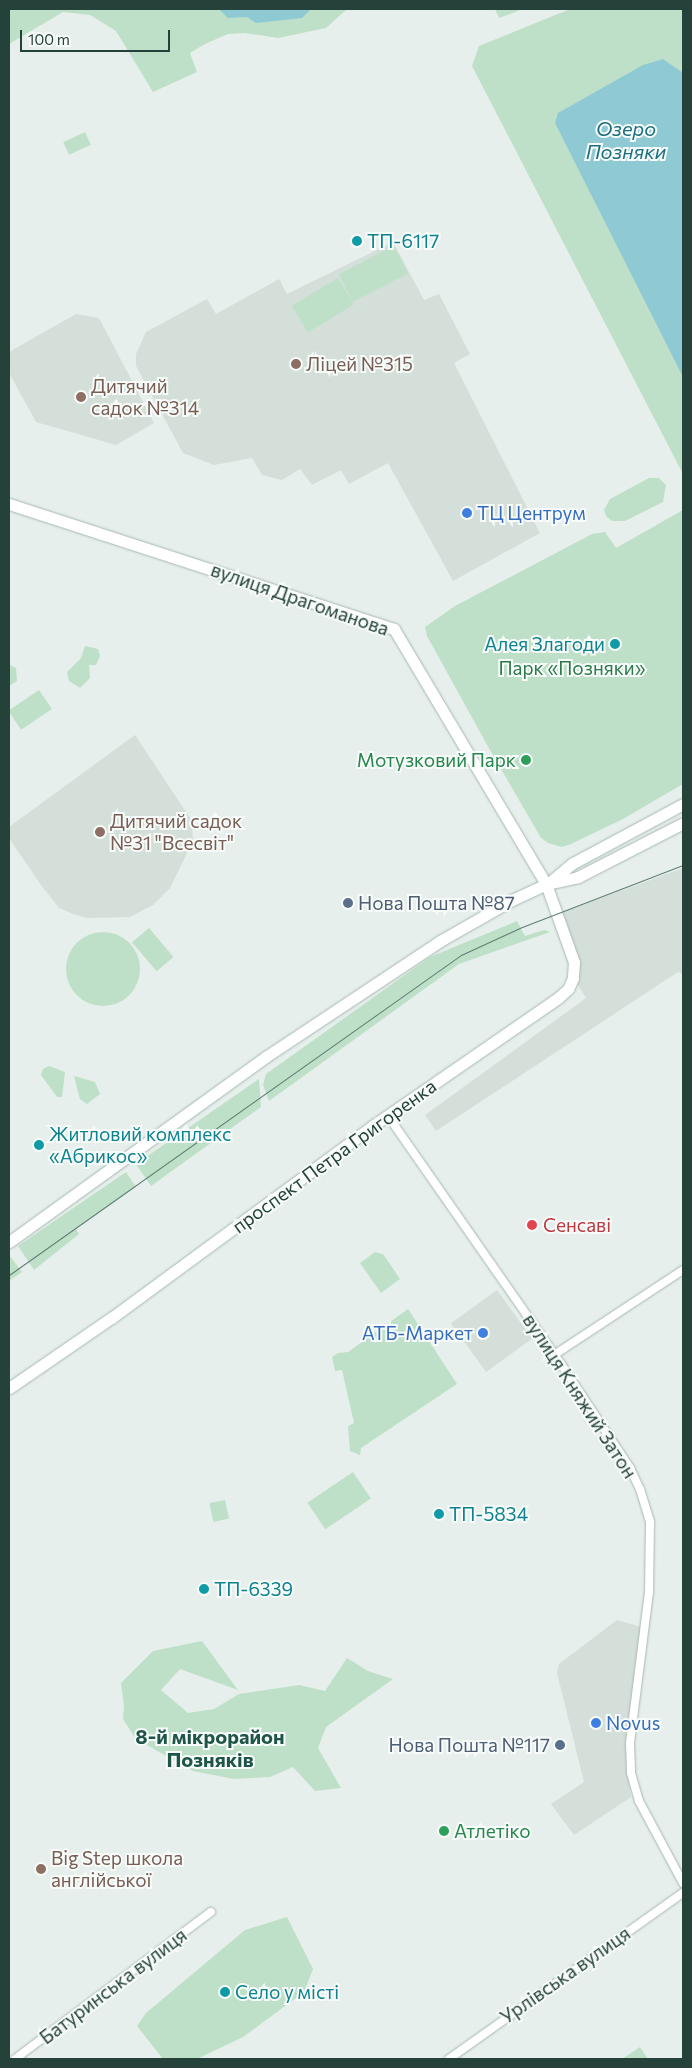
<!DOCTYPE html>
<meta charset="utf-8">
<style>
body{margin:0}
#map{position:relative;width:692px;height:2068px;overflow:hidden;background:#e6efeb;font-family:Commissioner,sans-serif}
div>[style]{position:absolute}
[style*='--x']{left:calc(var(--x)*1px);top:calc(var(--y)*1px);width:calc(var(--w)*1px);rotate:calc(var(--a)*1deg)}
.built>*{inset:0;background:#d4dfda;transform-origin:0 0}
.green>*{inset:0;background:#bfe0c8;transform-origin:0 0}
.round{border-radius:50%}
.water>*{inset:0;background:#8ec9d4}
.roads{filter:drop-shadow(0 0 1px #a8b8b2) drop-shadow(0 0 1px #a8b8b2)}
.street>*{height:8px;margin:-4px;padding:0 4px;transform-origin:4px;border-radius:4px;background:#fff}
.secondary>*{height:11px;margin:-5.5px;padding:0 5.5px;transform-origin:5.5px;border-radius:5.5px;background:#fff}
.tram>*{height:1px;margin:-0.5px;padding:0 0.5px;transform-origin:0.5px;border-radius:0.5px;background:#5f7d75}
.dots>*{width:14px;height:14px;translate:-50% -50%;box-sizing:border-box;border:2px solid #f7fbf9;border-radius:50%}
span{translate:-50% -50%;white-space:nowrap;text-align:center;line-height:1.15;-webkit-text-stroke:4px #f7fbf9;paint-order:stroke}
.culture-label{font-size:19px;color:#0d838f}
.left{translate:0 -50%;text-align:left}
.right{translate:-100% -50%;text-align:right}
.education-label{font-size:19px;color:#785e54}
.shop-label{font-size:19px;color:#366cbe}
.street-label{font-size:19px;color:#24423a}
.park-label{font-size:19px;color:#2d7a4b}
.leisure-label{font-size:19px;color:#27864d}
.service-label{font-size:19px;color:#4e5e75}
.health-label{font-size:19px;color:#be3a42}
.water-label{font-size:20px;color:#1c6f80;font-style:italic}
.neighbourhood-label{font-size:20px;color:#1f5548;font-weight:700}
.frame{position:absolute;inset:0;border:10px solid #24423a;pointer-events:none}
.scale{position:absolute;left:20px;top:30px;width:150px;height:22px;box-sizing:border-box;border:2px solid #24423a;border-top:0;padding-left:6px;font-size:15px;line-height:18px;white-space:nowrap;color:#24423a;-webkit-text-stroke:4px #f7fbf9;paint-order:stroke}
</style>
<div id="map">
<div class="built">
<div style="clip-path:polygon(393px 242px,424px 300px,439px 294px,470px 354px,454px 363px,540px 533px,453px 581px,388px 463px,349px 484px,341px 470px,312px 485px,300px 469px,282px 480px,262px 475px,252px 458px,214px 465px,183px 453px,136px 366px,136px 354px,146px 332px,207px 299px,216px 314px,279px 279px,287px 294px)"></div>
<div style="clip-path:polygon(76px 314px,99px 318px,154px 423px,116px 445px,36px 422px,9px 373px,9px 352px)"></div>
<div style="clip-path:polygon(135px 735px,192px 821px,193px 841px,170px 888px,153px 905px,130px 917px,87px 918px,73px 914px,59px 908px,41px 885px,9px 838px,9px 827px)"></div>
<div style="clip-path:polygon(683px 868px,683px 974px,678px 972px,436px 1131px,425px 1115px,586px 998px,576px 982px,578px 964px,563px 912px)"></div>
<div style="left:497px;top:1290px;width:60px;height:57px;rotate:54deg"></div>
<div style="clip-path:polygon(617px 1620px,641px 1627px,626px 1763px,631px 1797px,574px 1835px,551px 1804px,584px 1782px,557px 1673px,559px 1664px)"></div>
</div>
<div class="green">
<div style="clip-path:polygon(9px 9px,347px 9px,326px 28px,278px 38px,245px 33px,228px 34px,205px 44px,190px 53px,197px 72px,153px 92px,116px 31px,90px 15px,63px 12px,9px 44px)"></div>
<div style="clip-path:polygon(495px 9px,523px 9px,499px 18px)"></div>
<div style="clip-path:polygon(570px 9px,683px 9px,683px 474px,472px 66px,479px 46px)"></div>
<div style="left:85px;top:132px;width:14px;height:24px;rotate:65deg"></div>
<div style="left:394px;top:246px;width:31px;height:62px;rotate:63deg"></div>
<div style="left:338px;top:278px;width:31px;height:54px;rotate:59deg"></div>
<div style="clip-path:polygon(649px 478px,659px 478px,666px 485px,663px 502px,625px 521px,612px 521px,606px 516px,604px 510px,610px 499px)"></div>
<div style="clip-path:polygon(683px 510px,683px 784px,623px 819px,571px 844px,562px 847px,548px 843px,541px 838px,486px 743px,427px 636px,425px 627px,455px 606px,592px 534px,605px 532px,616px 548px)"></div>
<div style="clip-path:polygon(85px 646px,98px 649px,100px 656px,96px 665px,89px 665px,90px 678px,80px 688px,69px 681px,67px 672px,81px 658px)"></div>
<div style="clip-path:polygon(10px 665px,16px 668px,17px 681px,9px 686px)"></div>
<div style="left:39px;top:690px;width:23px;height:37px;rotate:56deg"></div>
<div style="clip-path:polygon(517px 921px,525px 936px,544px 930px,550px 932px,459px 964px,269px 1101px,263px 1085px,266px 1074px,430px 957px)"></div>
<div style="left:149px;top:928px;width:38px;height:22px;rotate:50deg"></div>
<div class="round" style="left:66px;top:932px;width:74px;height:74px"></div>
<div style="clip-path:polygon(49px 1066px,65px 1072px,62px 1097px,57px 1097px,41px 1075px,43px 1069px)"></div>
<div style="clip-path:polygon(74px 1076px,95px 1082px,100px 1094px,87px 1104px,80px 1099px)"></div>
<div style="clip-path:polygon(259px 1079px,261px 1107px,151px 1186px,136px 1164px)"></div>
<div style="clip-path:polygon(126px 1172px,136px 1187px,76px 1229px,79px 1234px,34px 1270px,18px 1246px)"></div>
<div style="clip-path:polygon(375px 1252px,383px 1254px,400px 1279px,381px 1293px,360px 1263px)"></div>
<div style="clip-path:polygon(9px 1255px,22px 1272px,9px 1281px)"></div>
<div style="clip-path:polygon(408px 1309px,457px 1384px,361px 1448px,360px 1455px,350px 1451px,348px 1426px,354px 1423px,342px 1370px,335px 1371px,332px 1357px,338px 1353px,348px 1352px)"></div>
<div style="left:353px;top:1472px;width:32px;height:55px;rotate:56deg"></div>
<div style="left:225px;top:1500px;width:19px;height:16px;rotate:78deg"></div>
<div style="clip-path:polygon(202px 1641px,238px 1690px,180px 1669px,161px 1690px,188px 1713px,214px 1709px,239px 1694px,299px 1685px,325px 1691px,347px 1658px,368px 1671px,393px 1679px,326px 1727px,318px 1748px,341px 1788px,315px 1791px,293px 1767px,270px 1777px,234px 1779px,193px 1771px,136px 1739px,123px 1719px,124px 1706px,121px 1683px,153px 1651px)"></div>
<div style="clip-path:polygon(287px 1917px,313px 1969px,304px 1992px,243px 2037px,197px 2059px,163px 2059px,137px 2026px,146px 2013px,245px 1930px)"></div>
<div style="clip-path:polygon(640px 2047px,648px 2059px,622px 2059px)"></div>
</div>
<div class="water">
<div style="clip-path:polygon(219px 9px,321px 9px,310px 10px,302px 18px,256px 23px,247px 17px,228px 18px)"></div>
<div style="clip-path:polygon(663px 59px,683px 73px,683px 377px,555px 123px,558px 113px,643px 65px)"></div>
</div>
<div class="roads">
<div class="street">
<div style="--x:388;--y:1116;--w:302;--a:55.1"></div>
<div style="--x:561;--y:1364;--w:125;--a:56.4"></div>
<div style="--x:630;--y:1468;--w:23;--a:65"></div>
<div style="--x:640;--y:1489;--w:34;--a:73"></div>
<div style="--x:650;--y:1522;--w:70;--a:90.8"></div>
<div style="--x:649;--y:1592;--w:152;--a:97.2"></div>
<div style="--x:630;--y:1743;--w:30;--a:88"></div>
<div style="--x:631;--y:1773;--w:29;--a:74"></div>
<div style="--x:639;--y:1801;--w:93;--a:61.8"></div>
<div style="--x:554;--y:1355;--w:154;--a:-33.4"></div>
<div style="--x:15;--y:2059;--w:245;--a:-36.9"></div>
<div style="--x:449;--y:2059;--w:287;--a:-35.4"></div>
</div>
<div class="secondary">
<div style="--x:9;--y:504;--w:405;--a:18"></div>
<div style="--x:394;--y:629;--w:297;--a:59.2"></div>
<div style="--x:546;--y:884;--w:83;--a:70.3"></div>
<div style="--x:574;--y:962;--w:16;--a:94"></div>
<div style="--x:573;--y:978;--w:12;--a:114"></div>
<div style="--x:568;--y:989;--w:13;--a:138"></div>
<div style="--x:558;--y:998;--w:224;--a:145.4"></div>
<div style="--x:374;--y:1125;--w:326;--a:143.7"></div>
<div style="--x:111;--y:1318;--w:124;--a:145.5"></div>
<div style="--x:550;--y:882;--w:30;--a:-40"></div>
<div style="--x:573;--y:863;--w:125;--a:-28.2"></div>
<div style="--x:9;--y:1242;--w:318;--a:-35.8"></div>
<div style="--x:267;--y:1056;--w:208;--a:-33.6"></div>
<div style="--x:440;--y:941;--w:83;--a:-29.7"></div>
<div style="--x:512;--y:900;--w:38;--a:-25"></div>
<div style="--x:546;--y:884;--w:33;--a:-12"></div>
<div style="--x:578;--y:877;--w:118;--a:-27.2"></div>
</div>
</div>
<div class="tram">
<div style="--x:9;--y:1275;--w:554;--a:-35.3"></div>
<div style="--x:461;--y:955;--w:67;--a:-24.7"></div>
<div style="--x:522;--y:927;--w:173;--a:-21.1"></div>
</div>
<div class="dots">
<div style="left:357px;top:241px;background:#0f9aa8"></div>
<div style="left:296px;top:364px;background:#8d6e63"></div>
<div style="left:81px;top:397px;background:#8d6e63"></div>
<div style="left:467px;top:513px;background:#3f7fe0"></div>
<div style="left:615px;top:644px;background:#0f9aa8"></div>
<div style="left:526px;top:760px;background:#2e9e5b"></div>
<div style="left:100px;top:832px;background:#8d6e63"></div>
<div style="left:348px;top:903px;background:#5c6f8a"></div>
<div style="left:39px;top:1145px;background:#0f9aa8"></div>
<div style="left:532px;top:1225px;background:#e0444e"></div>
<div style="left:483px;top:1333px;background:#3f7fe0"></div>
<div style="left:439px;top:1514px;background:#0f9aa8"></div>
<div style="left:204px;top:1589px;background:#0f9aa8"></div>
<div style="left:596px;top:1723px;background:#3f7fe0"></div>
<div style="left:560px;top:1745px;background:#5c6f8a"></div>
<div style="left:444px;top:1831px;background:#2e9e5b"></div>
<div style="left:41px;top:1869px;background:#8d6e63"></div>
<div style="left:225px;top:1992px;background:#0f9aa8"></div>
</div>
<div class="culture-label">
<span class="left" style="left:367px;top:241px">ТП-6117</span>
<span class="right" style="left:605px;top:644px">Алея Злагоди</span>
<span class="left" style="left:49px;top:1145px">Житловий комплекс<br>«Абрикос»</span>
<span class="left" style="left:449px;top:1514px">ТП-5834</span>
<span class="left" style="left:214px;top:1589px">ТП-6339</span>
<span class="left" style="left:235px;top:1992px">Село у місті</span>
</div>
<div class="education-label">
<span class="left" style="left:306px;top:364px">Ліцей №315</span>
<span class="left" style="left:91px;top:397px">Дитячий<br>садок №314</span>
<span class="left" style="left:110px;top:832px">Дитячий садок<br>№31 "Всесвіт"</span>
<span class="left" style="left:51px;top:1869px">Big Step школа<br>англiйськоï</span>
</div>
<div class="shop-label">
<span class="left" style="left:477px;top:513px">ТЦ Центрум</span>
<span class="right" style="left:473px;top:1333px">АТБ-Маркет</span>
<span class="left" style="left:606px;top:1723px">Novus</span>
</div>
<div class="street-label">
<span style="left:300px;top:599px;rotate:19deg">вулиця Драгоманова</span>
<span style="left:334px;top:1156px;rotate:-36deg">проспект Петра Григоренка</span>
<span style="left:580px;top:1396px;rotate:57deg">вулиця Княжий Затон</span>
<span style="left:565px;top:1975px;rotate:-35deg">Урлівська вулиця</span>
<span style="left:113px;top:1986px;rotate:-37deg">Батуринська вулиця</span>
</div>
<div class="park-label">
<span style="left:572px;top:668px">Парк «Позняки»</span>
</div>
<div class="leisure-label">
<span class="right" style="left:516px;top:760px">Мотузковий Парк</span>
<span class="left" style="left:454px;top:1831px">Атлетіко</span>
</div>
<div class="service-label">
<span class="left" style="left:358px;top:903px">Нова Пошта №87</span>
<span class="right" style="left:550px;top:1745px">Нова Пошта №117</span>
</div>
<div class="health-label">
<span class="left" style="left:543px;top:1225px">Сенсаві</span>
</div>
<div class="water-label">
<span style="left:626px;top:140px">Озеро<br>Позняки</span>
</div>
<div class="neighbourhood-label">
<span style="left:210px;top:1748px">8-й мікрорайон<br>Позняків</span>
</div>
<div class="frame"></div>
<div class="scale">100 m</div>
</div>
